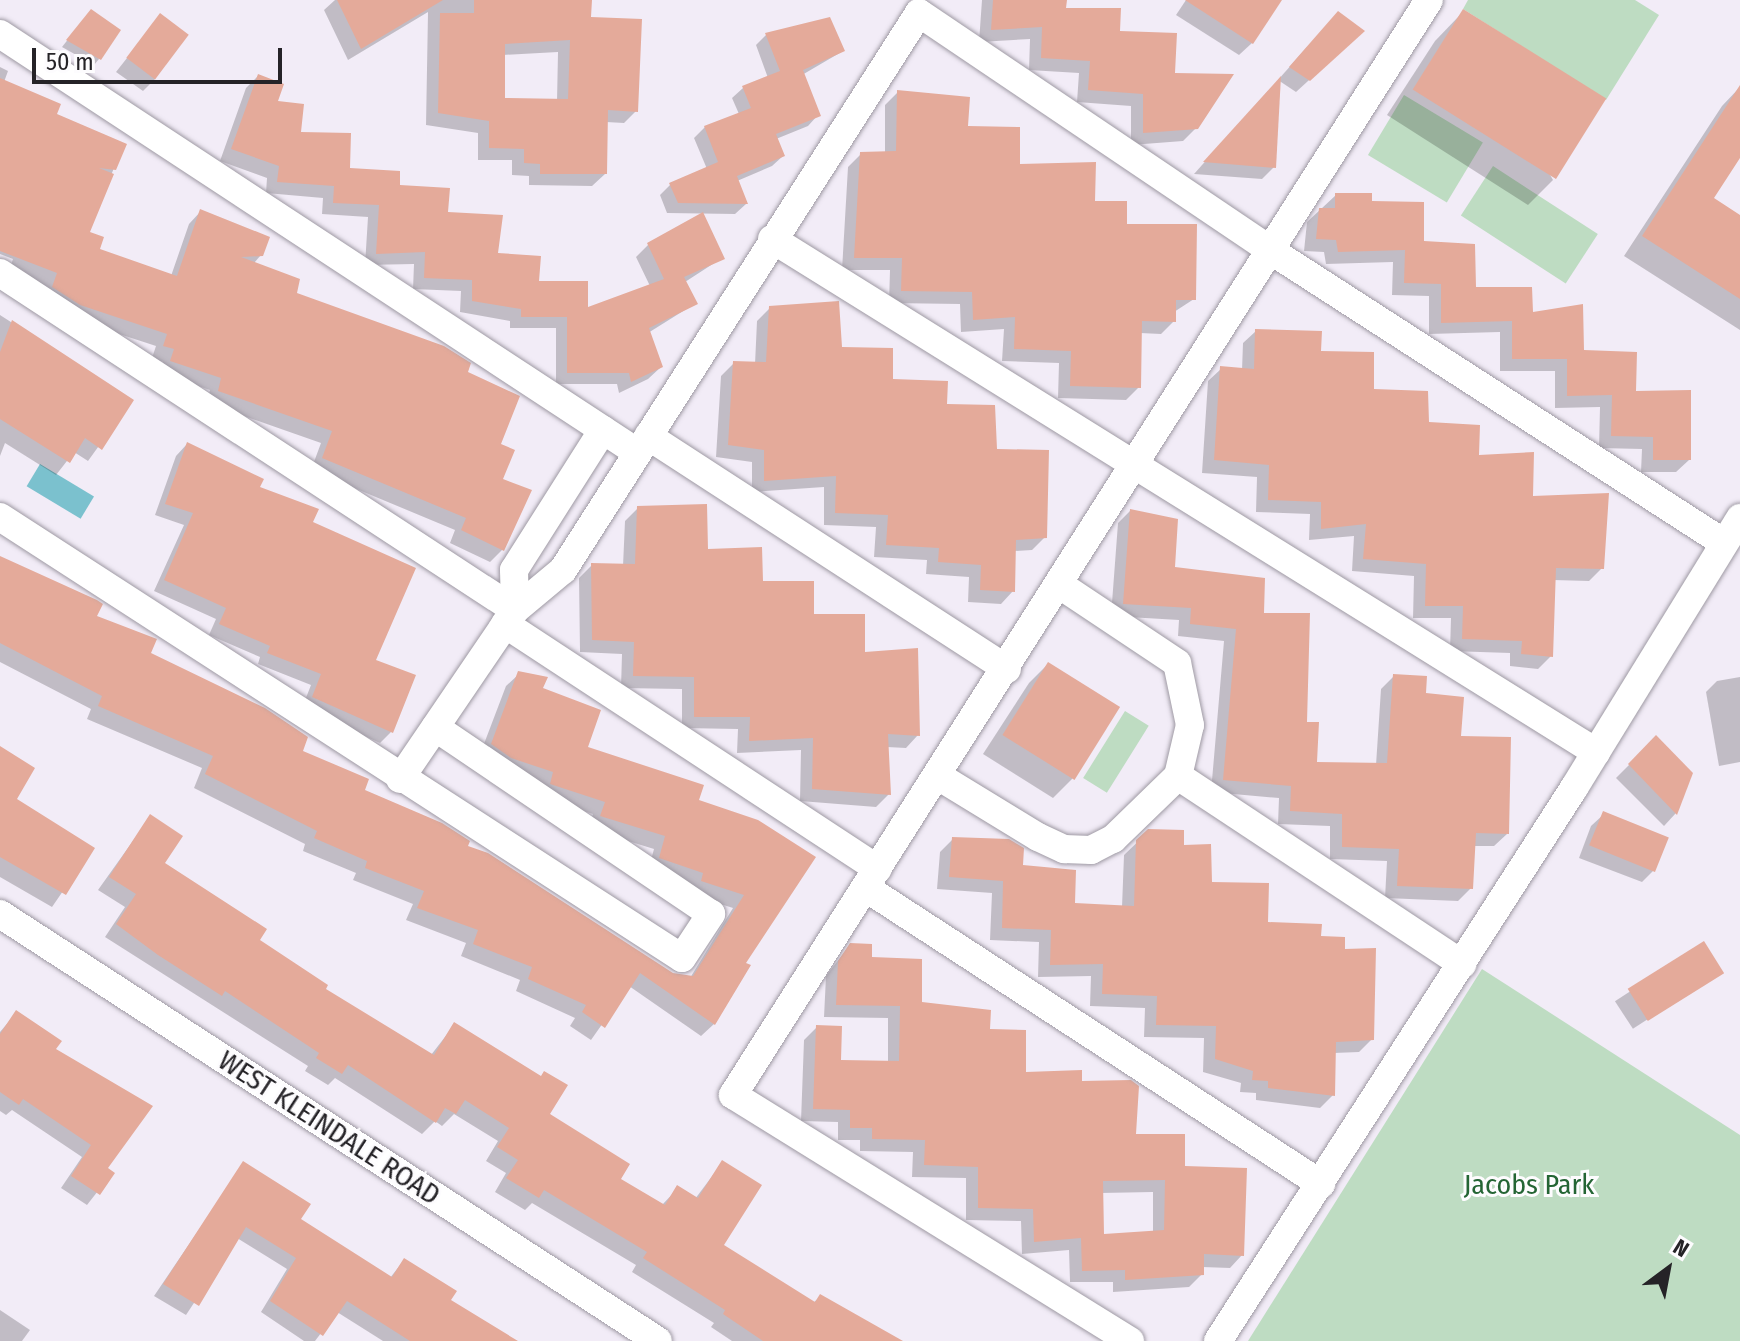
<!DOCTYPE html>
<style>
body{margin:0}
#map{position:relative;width:1740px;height:1341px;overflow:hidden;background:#f2ecf7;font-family:"Fira Sans Condensed",sans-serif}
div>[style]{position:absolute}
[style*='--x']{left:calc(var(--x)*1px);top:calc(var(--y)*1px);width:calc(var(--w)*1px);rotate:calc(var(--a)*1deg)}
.green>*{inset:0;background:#bedcc2;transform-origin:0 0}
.water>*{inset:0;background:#7bc1ce;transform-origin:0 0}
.shadow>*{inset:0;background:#0003;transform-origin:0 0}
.building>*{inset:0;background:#e4aa9a;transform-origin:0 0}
.roads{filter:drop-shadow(0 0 2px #9e99a3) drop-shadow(0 0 2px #9e99a3)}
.minor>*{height:28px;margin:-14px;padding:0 14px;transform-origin:14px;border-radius:14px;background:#fff}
span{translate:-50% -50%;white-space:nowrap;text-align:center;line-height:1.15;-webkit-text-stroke:6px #fdfcfe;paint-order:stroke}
.street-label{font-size:28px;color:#252327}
.park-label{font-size:28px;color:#246534}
.north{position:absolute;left:1628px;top:1229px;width:80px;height:80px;-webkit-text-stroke:6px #fdfcfe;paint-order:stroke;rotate:32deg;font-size:22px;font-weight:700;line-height:32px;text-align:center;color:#252327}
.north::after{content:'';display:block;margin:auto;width:28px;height:36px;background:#252327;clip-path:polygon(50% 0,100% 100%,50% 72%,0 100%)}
.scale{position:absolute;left:32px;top:48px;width:250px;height:36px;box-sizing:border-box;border:4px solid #252327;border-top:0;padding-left:10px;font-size:24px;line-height:28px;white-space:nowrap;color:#252327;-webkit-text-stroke:6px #fdfcfe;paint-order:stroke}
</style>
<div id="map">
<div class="green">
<div style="clip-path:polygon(1468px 0,1635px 0,1659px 15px,1606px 100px,1463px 9px)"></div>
<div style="left:1404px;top:95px;width:92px;height:70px;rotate:31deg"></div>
<div style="left:1493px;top:166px;width:125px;height:59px;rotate:33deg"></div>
<div style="left:1125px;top:711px;width:28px;height:79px;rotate:32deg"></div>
<div style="clip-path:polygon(1482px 969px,1740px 1135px,1740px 1341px,1248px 1341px)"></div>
</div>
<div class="water">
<div style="left:40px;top:464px;width:63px;height:26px;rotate:31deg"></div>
</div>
<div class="shadow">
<div style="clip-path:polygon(evenodd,335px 0,590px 0,589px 19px,636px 111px,624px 123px,606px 122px,605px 174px,592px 186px,529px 185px,529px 176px,512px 175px,512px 160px,478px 160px,478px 133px,426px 125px,428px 12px,348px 60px,324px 10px,335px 0,558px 52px,557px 101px,503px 100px,503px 55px,558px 52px)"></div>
<div style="clip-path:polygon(982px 0,1065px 0,1064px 10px,1118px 33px,1172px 75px,1196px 128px,1183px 141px,1131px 145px,1131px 106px,1077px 102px,1079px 73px,1029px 70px,1030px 39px,979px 42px)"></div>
<div style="clip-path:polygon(1186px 0,1268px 0,1252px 43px,1239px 55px,1176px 15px)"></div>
<div style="clip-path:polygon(1460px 15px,1553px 180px,1528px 205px,1387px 115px,1435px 41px)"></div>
<div style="clip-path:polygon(160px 16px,155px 79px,143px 91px,116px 72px)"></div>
<div style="clip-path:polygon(85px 18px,99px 59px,94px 65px,62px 47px)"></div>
<div style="clip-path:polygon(766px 35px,843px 51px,802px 75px,818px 115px,808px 126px,776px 139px,783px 156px,772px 166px,737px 181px,746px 204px,735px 214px,667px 213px,660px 195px,670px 185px,707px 169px,694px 138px,705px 127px,739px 114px,732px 98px,743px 88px,768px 78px,756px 45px)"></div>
<div style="clip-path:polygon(1307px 47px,1330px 61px,1296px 92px,1278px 80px)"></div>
<div style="clip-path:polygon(0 67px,8px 71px,4px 82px,55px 115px,114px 168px,87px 234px,98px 251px,171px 276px,189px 224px,201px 211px,261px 255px,253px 264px,294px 294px,465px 373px,498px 445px,502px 550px,490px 562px,450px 543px,455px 530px,311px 470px,321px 443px,207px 403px,210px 390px,159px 373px,163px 362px,152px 358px,156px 346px,67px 317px,7px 277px,13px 259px,0 254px)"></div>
<div style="clip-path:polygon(258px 76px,299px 134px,347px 169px,398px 187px,446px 214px,495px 255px,586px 310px,650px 286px,636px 257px,648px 245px,722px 258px,685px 282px,696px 303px,648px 333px,661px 367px,648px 379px,619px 393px,617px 384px,556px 384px,556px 328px,510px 328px,510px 321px,460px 312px,461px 291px,413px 289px,414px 264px,365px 265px,368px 217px,322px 214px,323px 198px,266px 193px,267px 178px,220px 161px,246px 88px)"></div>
<div style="clip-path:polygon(1740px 87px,1740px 154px,1711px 199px,1740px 218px,1740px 330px,1624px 256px,1722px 106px)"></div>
<div style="clip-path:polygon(1268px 91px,1274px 167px,1262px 179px,1194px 174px)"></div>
<div style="clip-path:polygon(898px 92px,966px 128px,1018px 166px,1092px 203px,1125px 226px,1194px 299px,1174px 312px,1174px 321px,1161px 334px,1140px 333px,1139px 387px,1126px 400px,1058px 398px,1059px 363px,1002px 361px,1004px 329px,961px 332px,960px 304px,889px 303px,890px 270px,842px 270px,848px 167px,861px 154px,885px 153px,885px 105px)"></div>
<div style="clip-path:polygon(1336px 195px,1370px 203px,1474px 289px,1531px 314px,1582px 352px,1634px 393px,1689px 460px,1676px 472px,1641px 472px,1642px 449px,1599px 448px,1600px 407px,1555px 408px,1555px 371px,1500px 371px,1500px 332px,1429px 334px,1429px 296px,1392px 295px,1393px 262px,1326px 264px,1324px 252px,1304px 251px,1307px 222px)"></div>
<div style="clip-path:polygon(770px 308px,891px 381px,945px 406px,995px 451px,1045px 537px,1032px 550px,1014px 551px,1013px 591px,1001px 604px,968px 602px,969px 577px,926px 574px,927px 560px,874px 557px,876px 527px,824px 525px,824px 487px,752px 492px,752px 462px,716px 457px,721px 376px,734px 363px,755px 364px,757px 321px)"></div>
<div style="clip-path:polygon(0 315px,132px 400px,88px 461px,74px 452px,56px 475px,5px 443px,0 456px)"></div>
<div style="clip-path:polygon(1256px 331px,1319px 353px,1477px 457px,1531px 498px,1602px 568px,1589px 581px,1553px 580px,1551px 656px,1538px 669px,1510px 666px,1510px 653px,1450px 651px,1451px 618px,1413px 618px,1414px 576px,1352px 571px,1354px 536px,1309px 540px,1310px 514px,1256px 512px,1257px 477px,1202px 473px,1208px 381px,1221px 369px,1242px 370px,1243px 343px)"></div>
<div style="clip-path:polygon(187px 444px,310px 523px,374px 661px,414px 676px,391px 732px,380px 743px,302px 708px,311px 685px,258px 664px,260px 657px,209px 635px,216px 619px,154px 591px,184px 525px,155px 515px,176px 456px)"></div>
<div style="clip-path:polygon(638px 508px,761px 583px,863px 654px,918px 735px,906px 748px,887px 747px,889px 794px,876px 807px,800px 801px,801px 750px,737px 753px,738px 729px,682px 728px,682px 689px,621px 688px,622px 654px,580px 652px,579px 578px,592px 565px,623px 566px,625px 521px)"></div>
<div style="clip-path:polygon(1130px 511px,1173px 569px,1262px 615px,1315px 764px,1376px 765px,1381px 689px,1394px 676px,1424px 695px,1459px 738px,1507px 834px,1494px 846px,1473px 846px,1471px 888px,1458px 901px,1385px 898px,1387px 861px,1330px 859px,1330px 826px,1278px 824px,1279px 798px,1211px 792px,1224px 641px,1178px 636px,1179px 620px,1111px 616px,1118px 523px)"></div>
<div style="clip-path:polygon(0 558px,362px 791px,465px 847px,673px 974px,690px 978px,733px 908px,689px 894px,648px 871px,654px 849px,589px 829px,593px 814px,538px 797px,479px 757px,506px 686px,519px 674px,540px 689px,585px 749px,697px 801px,757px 822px,743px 963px,714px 1024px,701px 1036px,629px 986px,591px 1040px,570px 1026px,575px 1018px,516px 991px,520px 980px,461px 956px,466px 943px,406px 920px,413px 904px,353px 880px,356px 873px,303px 851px,305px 844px,194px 788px,202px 768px,87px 719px,91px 709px,0 662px)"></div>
<div style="clip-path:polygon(1048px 664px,1117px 708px,1072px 779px,1053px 798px,983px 754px,1029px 683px)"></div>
<div style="clip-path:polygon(1740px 677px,1740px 762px,1719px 766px,1706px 692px,1717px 681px)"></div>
<div style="clip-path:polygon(1656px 738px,1676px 813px,1664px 826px,1616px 778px)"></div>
<div style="clip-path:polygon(0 748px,15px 800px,92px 849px,52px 907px,0 877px)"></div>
<div style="clip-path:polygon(1604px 814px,1655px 869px,1642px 882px,1579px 858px,1591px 826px)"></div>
<div style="clip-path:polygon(150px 817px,162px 864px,257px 940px,323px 989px,431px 1055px,455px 1024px,618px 1179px,662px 1205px,678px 1188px,695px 1199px,722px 1163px,721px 1246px,813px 1303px,820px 1297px,899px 1341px,732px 1341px,711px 1327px,714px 1323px,632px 1272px,636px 1265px,532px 1203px,525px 1210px,495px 1192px,506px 1173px,486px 1161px,498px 1141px,454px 1114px,442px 1126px,435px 1121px,422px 1134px,335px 1078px,328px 1085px,305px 1071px,308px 1066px,105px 937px,125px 907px,98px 890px)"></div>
<div style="clip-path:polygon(1149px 831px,1181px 847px,1210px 884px,1266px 924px,1319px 938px,1343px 951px,1372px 1039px,1359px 1052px,1334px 1053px,1333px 1095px,1320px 1108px,1256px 1100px,1256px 1093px,1240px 1092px,1241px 1083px,1203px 1072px,1204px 1038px,1144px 1037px,1145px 1008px,1090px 1006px,1091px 976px,1038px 977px,1039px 942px,990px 940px,992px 893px,937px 889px,940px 852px,953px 839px,1021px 867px,1072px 905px,1122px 907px,1124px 855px)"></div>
<div style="left:1703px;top:944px;width:33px;height:105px;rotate:57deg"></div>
<div style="clip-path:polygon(evenodd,850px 945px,920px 1004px,988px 1031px,1024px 1074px,1080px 1083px,1134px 1136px,1183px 1168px,1242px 1255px,1230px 1268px,1202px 1267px,1202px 1274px,1189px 1287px,1113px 1292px,1113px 1282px,1070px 1282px,1069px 1250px,1022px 1254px,1021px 1221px,966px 1220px,966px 1178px,912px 1177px,913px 1152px,860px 1151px,860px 1140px,838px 1140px,838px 1122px,801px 1121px,804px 1040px,817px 1027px,839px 1062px,888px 1063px,888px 1018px,824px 1017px,826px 976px,850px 945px,1153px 1192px,1153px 1233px,1102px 1236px,1101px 1193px,1153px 1192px)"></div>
<div style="clip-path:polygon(16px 1013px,53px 1050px,105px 1168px,112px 1173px,87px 1205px,61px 1188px,82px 1157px,12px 1110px,6px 1115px,0 1111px,0 1032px)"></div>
<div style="clip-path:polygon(244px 1163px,299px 1220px,390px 1278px,404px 1260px,448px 1300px,513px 1341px,383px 1341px,337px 1312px,315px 1341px,304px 1341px,261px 1312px,287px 1269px,237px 1238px,186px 1315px,154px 1296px)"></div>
<div style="clip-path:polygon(0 1310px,30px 1330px,22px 1341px,0 1341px)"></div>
</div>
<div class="building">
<div style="clip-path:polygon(337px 0,443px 0,361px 49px)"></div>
<div style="clip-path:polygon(evenodd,474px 0,592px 0,591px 17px,642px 19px,638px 112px,608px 110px,607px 174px,540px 174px,540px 164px,524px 163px,524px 149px,489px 148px,489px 121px,438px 113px,440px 13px,474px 13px,474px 0,570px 40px,568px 99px,505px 98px,505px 44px,570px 40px)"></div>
<div style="clip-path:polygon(993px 0,1067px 0,1066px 8px,1121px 8px,1120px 31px,1177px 33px,1175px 73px,1234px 74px,1198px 129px,1143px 133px,1143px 94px,1088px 90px,1090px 61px,1041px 58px,1042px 27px,991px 30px)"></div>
<div style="clip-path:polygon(1185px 0,1282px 0,1253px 44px)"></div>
<div style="clip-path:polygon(91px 9px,121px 30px,101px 60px,66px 40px)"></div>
<div style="left:1463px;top:9px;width:169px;height:95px;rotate:32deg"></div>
<div style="clip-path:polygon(1338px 11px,1365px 31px,1310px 81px,1289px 67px)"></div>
<div style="left:160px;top:13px;width:36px;height:56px;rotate:37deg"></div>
<div style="clip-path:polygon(830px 17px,845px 51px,803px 70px,821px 116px,776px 134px,785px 156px,737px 176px,748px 204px,678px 203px,669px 183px,718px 162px,704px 126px,751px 108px,742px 86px,780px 71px,765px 33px)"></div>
<div style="clip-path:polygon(258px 74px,284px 84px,278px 101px,304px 104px,301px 132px,351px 133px,350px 168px,400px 171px,400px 185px,450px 188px,448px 212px,503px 215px,498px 253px,541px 256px,539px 281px,588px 281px,588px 307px,664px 279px,647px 243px,703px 212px,725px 259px,684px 277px,698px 304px,649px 328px,663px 367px,631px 382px,629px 373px,567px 373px,567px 317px,521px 317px,521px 309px,472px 301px,472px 280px,424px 278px,425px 252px,376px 254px,379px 205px,333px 203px,334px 186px,277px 182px,279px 166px,231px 149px)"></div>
<div style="clip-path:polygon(1281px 76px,1276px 168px,1203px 162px)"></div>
<div style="clip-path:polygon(0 78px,61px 104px,57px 114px,127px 144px,116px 170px,99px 168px,114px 174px,90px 232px,104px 237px,100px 249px,177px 276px,200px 209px,270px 237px,263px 256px,241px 257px,300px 279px,297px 293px,444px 346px,471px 363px,468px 372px,520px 396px,501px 444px,515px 450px,503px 479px,532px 490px,504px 551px,461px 530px,466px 518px,322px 458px,332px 431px,218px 391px,221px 378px,170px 361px,174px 349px,163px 346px,167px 334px,80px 305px,52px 287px,57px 273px,0 251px)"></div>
<div style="clip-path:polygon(1740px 85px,1740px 158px,1714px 198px,1740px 215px,1740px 299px,1642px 236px)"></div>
<div style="clip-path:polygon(897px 90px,970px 97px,968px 126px,1020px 127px,1020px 164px,1096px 162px,1095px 201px,1127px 201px,1127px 224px,1197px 224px,1196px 300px,1176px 300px,1176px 322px,1142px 321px,1141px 388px,1070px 386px,1071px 351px,1014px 349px,1015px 317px,973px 320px,972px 292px,901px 291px,902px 258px,854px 258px,860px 152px,896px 151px)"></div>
<div style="clip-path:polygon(1335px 193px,1372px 193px,1372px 201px,1424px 202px,1424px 241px,1475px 244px,1476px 287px,1532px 287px,1533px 312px,1583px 304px,1584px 350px,1637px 352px,1636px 391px,1691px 390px,1691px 460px,1653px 460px,1653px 437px,1611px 436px,1612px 395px,1567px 396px,1567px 359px,1512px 359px,1512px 321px,1441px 323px,1441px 284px,1404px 283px,1405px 250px,1338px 252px,1336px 240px,1316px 239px,1319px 208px,1335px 208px)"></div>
<div style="clip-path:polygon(839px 301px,842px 347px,893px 348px,893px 379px,948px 381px,947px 404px,995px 405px,997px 449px,1049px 450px,1047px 538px,1016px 540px,1015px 592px,980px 590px,981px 565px,938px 562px,939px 548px,886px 545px,888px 515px,835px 513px,836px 476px,764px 481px,764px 450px,728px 445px,733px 361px,766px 362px,769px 306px)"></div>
<div style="clip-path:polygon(12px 320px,134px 400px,102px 450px,85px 438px,70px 463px,0 419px,0 352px)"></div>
<div style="clip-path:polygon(1255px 329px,1322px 331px,1321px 351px,1374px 352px,1374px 389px,1428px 391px,1429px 422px,1480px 425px,1479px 455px,1534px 452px,1533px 496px,1609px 493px,1604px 569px,1556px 568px,1553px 657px,1521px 654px,1522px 641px,1462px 639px,1463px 606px,1425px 606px,1426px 564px,1363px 559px,1366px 524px,1321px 529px,1321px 502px,1268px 500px,1269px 465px,1214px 460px,1220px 366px,1254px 369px)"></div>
<div style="clip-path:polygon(187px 442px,264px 479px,260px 487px,319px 509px,313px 522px,416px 568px,376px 660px,416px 675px,393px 733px,312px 697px,321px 674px,267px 653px,270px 646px,219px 624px,226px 608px,164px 580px,193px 513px,165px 504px)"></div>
<div style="clip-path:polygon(707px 504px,708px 549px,762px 547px,763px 581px,814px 581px,814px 614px,865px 614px,865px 652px,918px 648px,920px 736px,888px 734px,891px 795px,812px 789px,813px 738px,749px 741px,750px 717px,694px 717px,694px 677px,633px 676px,634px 642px,592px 640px,591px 563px,635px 564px,637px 506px)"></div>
<div style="clip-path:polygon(1130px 509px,1178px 519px,1175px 567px,1265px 578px,1264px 613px,1310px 613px,1307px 722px,1319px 722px,1317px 762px,1387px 763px,1393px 674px,1427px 676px,1426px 693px,1464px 697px,1461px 736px,1511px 737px,1509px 834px,1476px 833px,1473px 889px,1397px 886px,1399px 849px,1342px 847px,1342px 814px,1290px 811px,1291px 786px,1223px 780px,1236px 629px,1190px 624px,1191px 608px,1123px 604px)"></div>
<div style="clip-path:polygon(0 556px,97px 600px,103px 604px,97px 616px,157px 639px,151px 653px,265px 708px,308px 737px,303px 751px,369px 779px,365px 790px,442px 823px,470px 841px,468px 846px,488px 853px,673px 973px,693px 976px,744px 895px,701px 881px,703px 873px,659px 858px,665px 836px,600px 816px,605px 802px,550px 784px,553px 772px,511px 758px,491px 744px,518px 671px,548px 677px,543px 688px,601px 710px,588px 747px,704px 785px,699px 800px,758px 820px,816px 857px,746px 963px,751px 965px,715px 1025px,640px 973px,605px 1028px,582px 1012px,586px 1005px,528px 979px,532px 967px,473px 944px,478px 930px,417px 908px,424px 891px,365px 868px,367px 861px,314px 838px,317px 831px,205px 774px,213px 756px,98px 706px,102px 696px,0 643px)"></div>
<div style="left:1048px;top:662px;width:85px;height:86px;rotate:32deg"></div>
<div style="clip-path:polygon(1656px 735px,1693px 773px,1677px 815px,1628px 764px)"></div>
<div style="clip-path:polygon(0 746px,35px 768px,17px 799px,95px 848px,66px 895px,0 857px)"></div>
<div style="left:1603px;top:811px;width:71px;height:37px;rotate:22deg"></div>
<div style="clip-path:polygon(150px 814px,183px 836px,165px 863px,267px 929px,260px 940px,328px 985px,326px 989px,434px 1055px,454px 1022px,541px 1076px,544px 1071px,568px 1085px,550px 1114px,630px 1164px,621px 1179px,665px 1205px,677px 1185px,698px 1198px,722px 1160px,762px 1185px,724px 1245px,815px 1302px,820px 1294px,903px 1341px,763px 1341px,723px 1314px,725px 1310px,643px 1258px,647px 1252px,544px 1190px,539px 1198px,506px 1178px,518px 1160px,497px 1147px,509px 1128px,465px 1100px,456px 1114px,445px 1108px,436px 1123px,348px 1065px,342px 1074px,316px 1058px,319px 1053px,225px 991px,222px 996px,158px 955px,116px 924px,136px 894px,109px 877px)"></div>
<div style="clip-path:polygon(1148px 829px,1184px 830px,1184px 845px,1211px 844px,1212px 882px,1269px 883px,1268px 922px,1322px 924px,1321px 936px,1345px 937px,1345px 949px,1376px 948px,1374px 1040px,1336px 1042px,1335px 1096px,1268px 1088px,1268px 1081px,1252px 1080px,1253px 1071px,1215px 1059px,1216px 1026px,1156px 1025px,1157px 996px,1102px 994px,1103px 964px,1050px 965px,1051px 930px,1002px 928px,1003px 881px,949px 877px,952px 837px,1009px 839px,1024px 848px,1023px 865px,1076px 870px,1075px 903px,1134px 906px,1136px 840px)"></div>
<div style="left:1704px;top:941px;width:38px;height:90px;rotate:58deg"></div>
<div style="clip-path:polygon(evenodd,850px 943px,872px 944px,872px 957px,922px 959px,922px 1002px,991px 1010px,990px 1029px,1026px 1030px,1026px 1072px,1082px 1070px,1082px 1081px,1131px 1080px,1139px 1086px,1136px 1134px,1185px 1134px,1185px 1166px,1247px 1168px,1244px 1256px,1204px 1254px,1204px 1275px,1125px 1280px,1125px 1270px,1082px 1271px,1081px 1238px,1034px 1242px,1033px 1209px,978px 1208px,978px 1167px,924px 1165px,925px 1140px,872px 1139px,872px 1128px,850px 1128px,850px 1110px,813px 1109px,816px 1025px,842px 1026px,841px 1060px,899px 1061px,900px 1006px,836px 1005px,838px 961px,850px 943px,1165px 1180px,1164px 1230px,1104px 1234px,1103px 1181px,1165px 1180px)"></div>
<div style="clip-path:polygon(16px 1010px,62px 1041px,56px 1049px,153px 1106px,108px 1168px,115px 1173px,100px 1195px,71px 1176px,91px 1145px,23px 1099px,19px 1105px,0 1092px,0 1034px)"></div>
<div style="clip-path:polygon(243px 1161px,311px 1204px,301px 1219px,392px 1277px,404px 1258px,457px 1291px,451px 1300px,518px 1341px,410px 1341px,347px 1301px,323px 1336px,270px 1301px,296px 1258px,246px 1227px,199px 1306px,163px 1284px)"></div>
</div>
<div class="roads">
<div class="minor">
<div style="--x:0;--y:34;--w:763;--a:33.29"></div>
<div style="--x:772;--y:239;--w:971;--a:31.91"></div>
<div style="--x:0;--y:273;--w:615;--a:33.2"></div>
<div style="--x:648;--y:436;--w:428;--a:33"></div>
<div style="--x:0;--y:517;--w:812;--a:32.89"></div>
<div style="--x:682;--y:958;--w:53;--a:-56.6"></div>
<div style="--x:711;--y:914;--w:333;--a:-145.9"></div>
<div style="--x:515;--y:610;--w:40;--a:-91.4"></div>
<div style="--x:514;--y:570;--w:166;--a:-57.6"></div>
<div style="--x:505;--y:624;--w:446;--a:33.3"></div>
<div style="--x:938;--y:776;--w:117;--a:31.4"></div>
<div style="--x:1038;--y:837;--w:29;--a:25"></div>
<div style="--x:1064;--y:849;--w:27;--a:2"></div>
<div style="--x:1091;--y:850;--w:25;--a:-27"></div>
<div style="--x:1113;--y:839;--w:91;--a:-44.1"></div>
<div style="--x:1178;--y:776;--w:52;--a:-76.8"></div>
<div style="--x:1190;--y:725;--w:63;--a:-101.8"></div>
<div style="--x:1177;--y:663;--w:141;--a:-146.3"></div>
<div style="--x:1178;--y:776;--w:341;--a:33.5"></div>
<div style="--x:400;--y:779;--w:204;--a:-55.8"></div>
<div style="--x:515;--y:610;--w:62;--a:-39.8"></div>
<div style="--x:563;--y:570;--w:661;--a:-57.42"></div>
<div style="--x:919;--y:13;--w:427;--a:34"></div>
<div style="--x:1273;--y:252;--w:537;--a:32.83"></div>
<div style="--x:866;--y:888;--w:543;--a:33.05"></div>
<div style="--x:0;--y:914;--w:784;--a:32.98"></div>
<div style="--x:1130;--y:1341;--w:467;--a:-148.2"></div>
<div style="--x:733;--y:1095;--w:1297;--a:-57.56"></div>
<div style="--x:1218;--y:1341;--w:658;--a:-57.23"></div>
<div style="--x:1574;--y:788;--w:317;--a:-58.4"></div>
</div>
</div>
<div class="street-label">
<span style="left:329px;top:1128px;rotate:33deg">WEST KLEINDALE ROAD</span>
</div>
<div class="park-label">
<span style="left:1529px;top:1185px">Jacobs Park</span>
</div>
<div class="north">N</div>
<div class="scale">50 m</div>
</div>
